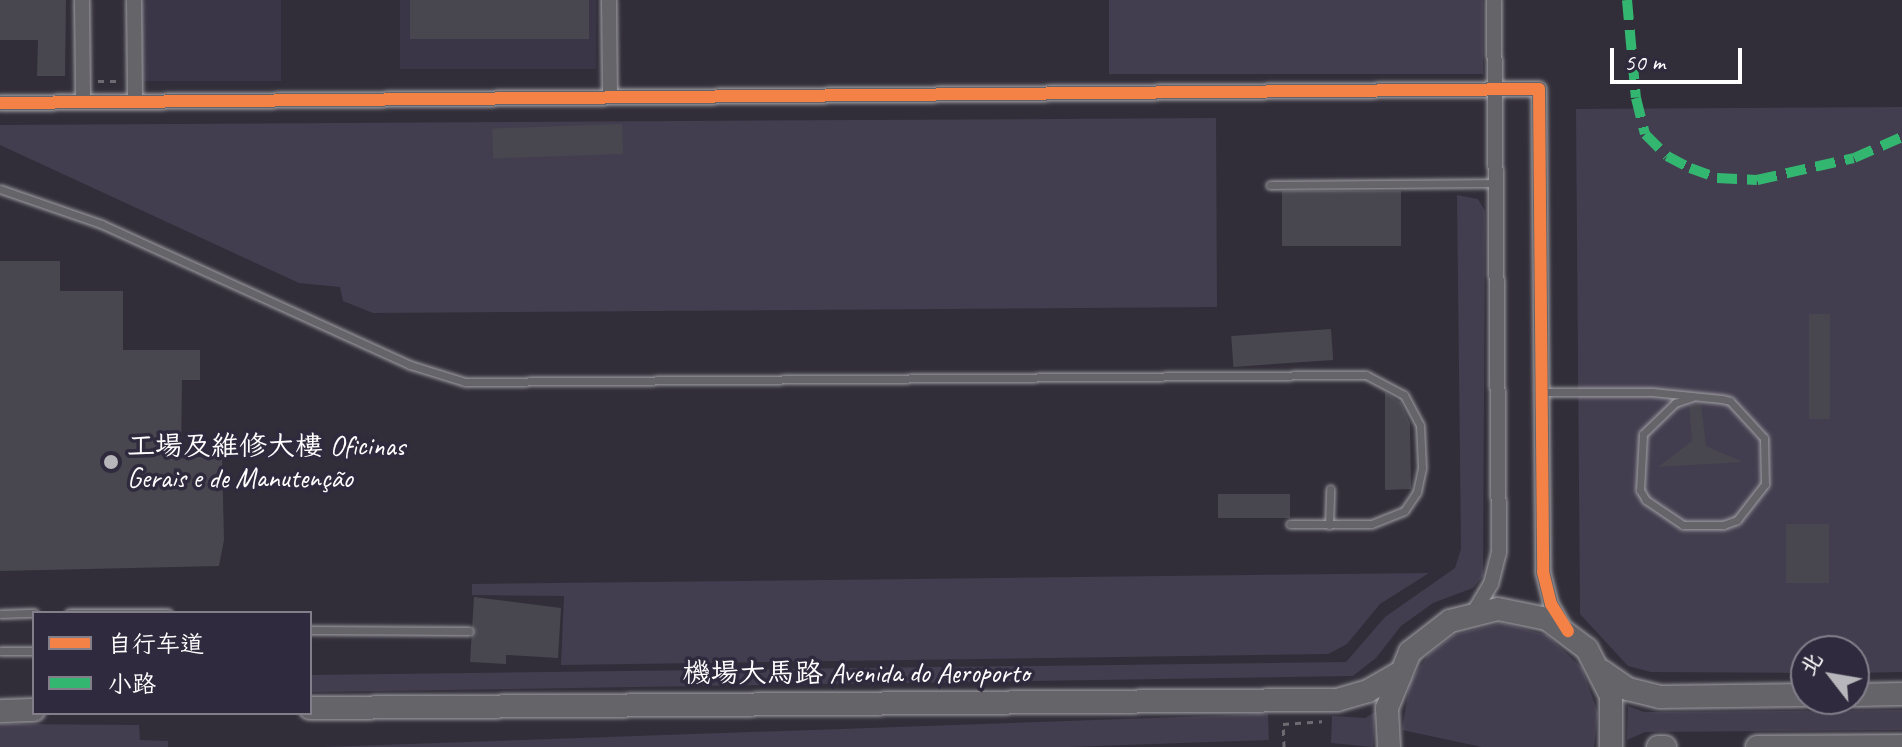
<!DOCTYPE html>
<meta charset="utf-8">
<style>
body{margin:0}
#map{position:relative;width:1902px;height:747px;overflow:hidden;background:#312e39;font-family:Caveat,"LXGW WenKai TC",sans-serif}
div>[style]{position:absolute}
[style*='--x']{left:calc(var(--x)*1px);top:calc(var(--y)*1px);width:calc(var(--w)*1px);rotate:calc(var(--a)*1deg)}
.built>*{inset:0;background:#3b3647;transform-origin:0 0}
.green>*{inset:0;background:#433e4f;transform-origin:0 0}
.building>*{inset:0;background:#48464e;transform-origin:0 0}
.path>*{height:3px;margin-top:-1.5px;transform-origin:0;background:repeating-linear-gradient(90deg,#6d6b71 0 6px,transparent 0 12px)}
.roads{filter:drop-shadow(0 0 2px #a2a1a6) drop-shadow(0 0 2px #a2a1a6)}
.service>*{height:7px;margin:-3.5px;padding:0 3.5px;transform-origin:3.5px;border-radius:3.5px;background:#656469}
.minor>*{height:14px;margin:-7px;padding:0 7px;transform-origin:7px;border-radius:7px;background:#656469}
.primary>*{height:22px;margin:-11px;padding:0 11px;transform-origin:11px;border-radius:11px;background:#656469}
.quiet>*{height:10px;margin-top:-5px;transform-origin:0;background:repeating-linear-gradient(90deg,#33b770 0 20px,transparent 0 30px)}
.cycleway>*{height:12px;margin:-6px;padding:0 6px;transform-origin:6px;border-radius:6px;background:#f48246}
.dots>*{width:22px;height:22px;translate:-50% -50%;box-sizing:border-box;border:4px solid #2f2a3d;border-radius:50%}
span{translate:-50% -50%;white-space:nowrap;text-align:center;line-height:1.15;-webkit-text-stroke:7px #2f2a3d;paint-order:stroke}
.poi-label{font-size:28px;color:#fff}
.left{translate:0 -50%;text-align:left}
.street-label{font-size:28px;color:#fff}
.legend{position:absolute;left:32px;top:611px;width:280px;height:104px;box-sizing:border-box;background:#2f2a3d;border:2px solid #827f8b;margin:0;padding:10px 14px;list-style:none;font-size:24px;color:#fff}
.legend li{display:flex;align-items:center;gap:16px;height:40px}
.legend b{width:40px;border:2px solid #827f8b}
.north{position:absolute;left:1790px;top:635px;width:80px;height:80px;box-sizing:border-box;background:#2f2a3d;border:2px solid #827f8b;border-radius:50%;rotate:301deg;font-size:22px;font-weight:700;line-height:32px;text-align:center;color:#fff}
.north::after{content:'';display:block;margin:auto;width:28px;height:36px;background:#b7b6ba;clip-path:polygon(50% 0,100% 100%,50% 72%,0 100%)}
.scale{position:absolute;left:1610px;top:48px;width:132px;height:36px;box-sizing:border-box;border:4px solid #fff;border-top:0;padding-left:10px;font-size:24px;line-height:28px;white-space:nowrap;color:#fff;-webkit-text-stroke:6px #2f2a3d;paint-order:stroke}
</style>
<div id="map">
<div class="built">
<div style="left:142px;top:0;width:139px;height:81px"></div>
<div style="left:400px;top:0;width:196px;height:69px"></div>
</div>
<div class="green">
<div style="left:1109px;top:0;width:374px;height:74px"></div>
<div style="clip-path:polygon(1902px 107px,1902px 672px,1854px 673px,1854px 651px,1806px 651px,1806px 673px,1651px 672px,1628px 666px,1580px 614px,1576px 109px)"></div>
<div style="clip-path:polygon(1216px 118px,1217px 307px,373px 313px,343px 301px,340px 287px,299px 283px,0 145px,0 125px)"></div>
<div style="clip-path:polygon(1457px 195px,1478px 199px,1485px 211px,1483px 576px,1473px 588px,1433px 603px,1401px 626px,1376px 658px,1353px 676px,310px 692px,310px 675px,1346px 662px,1385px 617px,1455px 568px,1461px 549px)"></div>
<div style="clip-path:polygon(1429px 573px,1380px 604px,1347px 644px,1328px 654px,561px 665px,564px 596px,472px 595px,472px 584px)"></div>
<div style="clip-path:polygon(1501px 623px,1547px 635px,1582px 668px,1598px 713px,1594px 747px,1482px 747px,1402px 730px,1410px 682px,1428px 655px,1454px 635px)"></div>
<div style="clip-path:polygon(1628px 706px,1644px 712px,1902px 710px,1902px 730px,1645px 732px,1627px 740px)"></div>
<div style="clip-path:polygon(1375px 712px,1373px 747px,1331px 743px,1332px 716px,1365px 718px)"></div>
<div style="left:1268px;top:714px;width:26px;height:1082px;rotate:88deg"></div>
<div style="clip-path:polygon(0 724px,139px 725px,140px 740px,168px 741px,168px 747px,0 747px)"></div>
</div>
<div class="building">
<div style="clip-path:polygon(0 0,66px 0,65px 76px,37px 76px,38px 40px,0 40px)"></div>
<div style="left:410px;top:0;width:179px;height:39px"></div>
<div style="left:622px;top:124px;width:30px;height:130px;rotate:88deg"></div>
<div style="left:1282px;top:191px;width:119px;height:55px"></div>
<div style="clip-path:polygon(0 261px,60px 261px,60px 291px,123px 291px,123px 350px,200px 350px,200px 380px,182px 380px,181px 457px,222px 457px,224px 540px,219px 566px,0 571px)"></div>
<div style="left:1809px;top:314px;width:21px;height:105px"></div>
<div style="left:1331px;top:329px;width:31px;height:100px;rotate:86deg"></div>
<div style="clip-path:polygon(1385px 392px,1401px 403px,1410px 423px,1411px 489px,1385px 490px)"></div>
<div style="clip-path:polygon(1701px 403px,1706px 446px,1743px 462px,1658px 467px,1692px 441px,1689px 405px)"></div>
<div style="left:1290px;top:494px;width:24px;height:72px;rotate:90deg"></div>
<div style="left:1786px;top:524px;width:43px;height:59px"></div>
<div style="clip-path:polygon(474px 597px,561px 608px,558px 658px,506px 655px,506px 664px,470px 662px)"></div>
</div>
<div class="path">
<div style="--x:98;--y:81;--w:21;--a:0"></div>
<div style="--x:1284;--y:747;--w:23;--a:-92"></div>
<div style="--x:1283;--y:724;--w:39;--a:-4"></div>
</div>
<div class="roads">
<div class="service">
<div style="--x:1270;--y:185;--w:226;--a:-0.5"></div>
<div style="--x:0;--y:189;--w:107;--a:19.1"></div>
<div style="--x:101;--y:224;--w:340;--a:24.5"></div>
<div style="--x:410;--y:365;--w:58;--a:17.2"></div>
<div style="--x:465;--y:382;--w:901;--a:-0.45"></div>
<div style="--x:1366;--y:375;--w:43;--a:27.8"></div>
<div style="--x:1404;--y:395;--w:34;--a:62"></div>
<div style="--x:1420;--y:425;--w:43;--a:87.3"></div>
<div style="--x:1422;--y:468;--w:25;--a:102"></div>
<div style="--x:1417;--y:492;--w:23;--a:124"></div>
<div style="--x:1404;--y:511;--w:35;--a:158"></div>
<div style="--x:1371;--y:524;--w:81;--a:180"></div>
<div style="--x:1541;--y:392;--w:111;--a:0"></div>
<div style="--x:1652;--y:392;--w:70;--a:5.7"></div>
<div style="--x:1722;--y:399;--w:8;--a:14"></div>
<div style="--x:1730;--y:401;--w:50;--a:47.4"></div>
<div style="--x:1764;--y:438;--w:46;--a:88.8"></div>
<div style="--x:1765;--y:484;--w:46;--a:127.9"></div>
<div style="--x:1737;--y:520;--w:15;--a:160"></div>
<div style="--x:1723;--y:525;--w:40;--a:180"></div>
<div style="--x:1683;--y:525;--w:45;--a:-146"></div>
<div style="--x:1646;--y:500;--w:12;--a:-121"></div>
<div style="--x:1640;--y:490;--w:56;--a:-86.9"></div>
<div style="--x:1643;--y:434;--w:45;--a:-44.1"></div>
<div style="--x:1675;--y:403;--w:18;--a:-19"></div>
<div style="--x:1329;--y:525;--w:36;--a:-88"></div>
<div style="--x:69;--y:613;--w:99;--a:0"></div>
<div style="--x:0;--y:614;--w:34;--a:-2"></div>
<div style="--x:310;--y:630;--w:159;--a:0.4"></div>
<div style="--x:0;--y:651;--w:34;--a:0"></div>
</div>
<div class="minor">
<div style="--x:82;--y:0;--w:102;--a:89.4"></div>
<div style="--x:134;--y:0;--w:101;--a:89.4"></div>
<div style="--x:609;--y:0;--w:97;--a:89.4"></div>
<div style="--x:0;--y:103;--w:1539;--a:-0.52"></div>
<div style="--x:1539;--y:89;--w:483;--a:89.5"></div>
<div style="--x:1543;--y:572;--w:33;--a:76"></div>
<div style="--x:1551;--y:604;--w:24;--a:60"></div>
<div style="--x:1474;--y:612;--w:33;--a:-59"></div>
<div style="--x:1491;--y:584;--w:32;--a:-76"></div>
<div style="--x:1499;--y:553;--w:553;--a:-90.52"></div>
</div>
<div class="primary">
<div style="--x:1602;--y:671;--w:32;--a:35"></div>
<div style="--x:1628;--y:689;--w:33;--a:14"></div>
<div style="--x:1660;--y:697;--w:146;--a:-0.8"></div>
<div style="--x:1854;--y:695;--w:48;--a:-1.2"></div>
<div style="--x:310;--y:708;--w:1027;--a:-0.45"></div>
<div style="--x:1337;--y:700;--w:32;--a:-16"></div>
<div style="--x:1368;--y:691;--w:34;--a:-30"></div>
<div style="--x:0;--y:711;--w:34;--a:-2"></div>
<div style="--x:1389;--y:747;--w:39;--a:-93"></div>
<div style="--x:1387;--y:708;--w:61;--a:-67.7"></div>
<div style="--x:1410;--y:652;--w:51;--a:-37.8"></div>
<div style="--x:1450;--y:621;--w:49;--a:-14"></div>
<div style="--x:1498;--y:609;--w:50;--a:11.5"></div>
<div style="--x:1547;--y:619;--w:50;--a:36.9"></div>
<div style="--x:1587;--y:649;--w:53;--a:62.9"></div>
<div style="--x:1611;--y:696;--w:51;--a:90"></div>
<div style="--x:1658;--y:747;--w:7;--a:0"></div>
<div style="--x:1757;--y:747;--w:145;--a:-0.4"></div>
</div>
</div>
<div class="quiet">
<div style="--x:1627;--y:0;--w:98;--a:84.8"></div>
<div style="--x:1636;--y:98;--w:37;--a:76"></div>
<div style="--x:1645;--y:134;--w:31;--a:45"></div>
<div style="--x:1667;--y:156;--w:26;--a:28"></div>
<div style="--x:1690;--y:168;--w:29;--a:20"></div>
<div style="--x:1717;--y:178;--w:40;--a:2.9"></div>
<div style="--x:1757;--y:180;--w:99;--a:-12.8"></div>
<div style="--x:1854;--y:158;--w:52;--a:-23.6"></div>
</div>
<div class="cycleway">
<div style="--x:0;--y:103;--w:1539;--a:-0.52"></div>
<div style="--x:1539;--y:89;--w:483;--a:89.5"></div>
<div style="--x:1543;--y:572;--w:33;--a:76"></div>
<div style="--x:1551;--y:604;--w:32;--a:58"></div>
</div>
<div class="dots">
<div style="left:111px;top:462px;background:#b7b6ba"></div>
</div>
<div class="poi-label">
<span class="left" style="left:127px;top:462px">工場及維修大樓 Oficinas<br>Gerais e de Manutenção</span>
</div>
<div class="street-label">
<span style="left:856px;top:673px">機場大馬路 Avenida do Aeroporto</span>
</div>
<ul class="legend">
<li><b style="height:10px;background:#f48246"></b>自行车道</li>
<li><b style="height:10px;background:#33b770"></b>小路</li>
</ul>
<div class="north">北</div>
<div class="scale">50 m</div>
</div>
